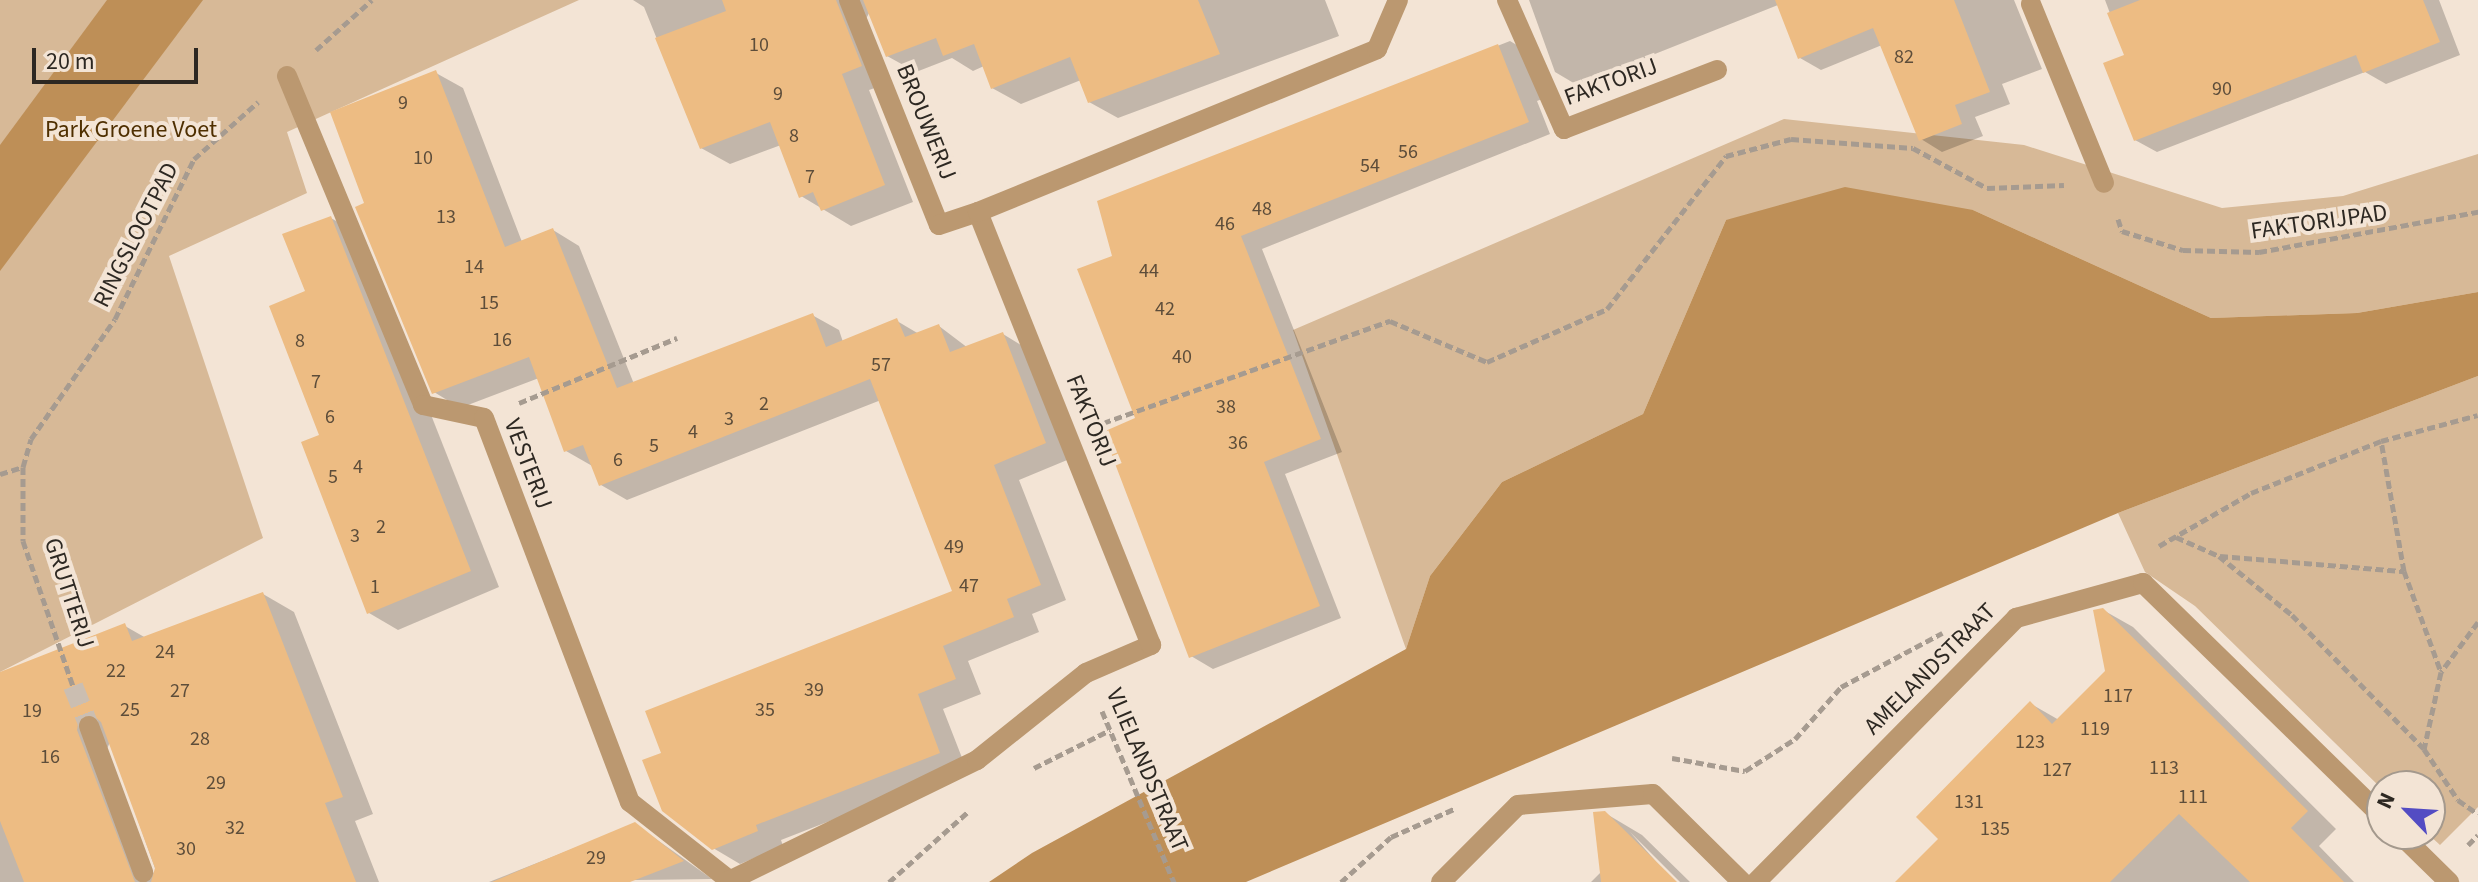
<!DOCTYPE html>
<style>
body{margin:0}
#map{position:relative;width:2478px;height:882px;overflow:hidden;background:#f3e4d5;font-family:"Source Sans 3",sans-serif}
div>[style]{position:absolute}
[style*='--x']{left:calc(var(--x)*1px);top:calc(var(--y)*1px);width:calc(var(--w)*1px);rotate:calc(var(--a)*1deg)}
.green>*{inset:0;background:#d7b997}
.water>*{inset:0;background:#be8f57}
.shadow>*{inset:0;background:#0003}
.building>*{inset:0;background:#edbc83}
.pedestrian-tunnel>*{height:20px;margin-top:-10px;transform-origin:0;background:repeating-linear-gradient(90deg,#cbbeb1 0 20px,transparent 0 30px)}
.path>*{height:5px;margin-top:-2.5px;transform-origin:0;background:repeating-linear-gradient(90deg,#a69b90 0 8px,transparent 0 12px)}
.pedestrian>*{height:20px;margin:-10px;padding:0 10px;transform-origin:10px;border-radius:10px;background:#bb9870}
.minor>*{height:20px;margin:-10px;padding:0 10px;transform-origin:10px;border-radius:10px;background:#bb9870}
span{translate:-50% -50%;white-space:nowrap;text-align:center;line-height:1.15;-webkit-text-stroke:8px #f3e4d5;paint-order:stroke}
.number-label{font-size:20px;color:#5d4d3a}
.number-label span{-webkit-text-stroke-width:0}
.street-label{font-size:24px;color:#2d2822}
.park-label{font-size:24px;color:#4f2f00}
.north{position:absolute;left:2366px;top:770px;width:80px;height:80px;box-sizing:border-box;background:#f3e4d5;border:2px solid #a4998d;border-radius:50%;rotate:295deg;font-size:22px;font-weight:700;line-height:32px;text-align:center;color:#2d2822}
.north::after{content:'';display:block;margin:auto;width:28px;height:36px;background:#534cc3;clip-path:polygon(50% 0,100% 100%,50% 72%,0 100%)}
.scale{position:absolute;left:32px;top:48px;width:166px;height:36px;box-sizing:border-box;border:4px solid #2d2822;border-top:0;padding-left:10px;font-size:24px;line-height:28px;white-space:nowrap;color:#2d2822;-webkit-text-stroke:6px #f3e4d5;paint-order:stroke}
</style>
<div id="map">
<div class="green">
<div style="clip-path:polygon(0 0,579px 0,287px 132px,307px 193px,169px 256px,263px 538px,0 672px)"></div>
<div style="clip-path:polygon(1784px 119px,2024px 145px,2222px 208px,2343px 196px,2478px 154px,2478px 292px,2357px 313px,2211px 318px,1973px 210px,1726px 220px,1643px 414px,1502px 482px,1430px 576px,1406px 649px,1293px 330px)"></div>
<div style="clip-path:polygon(2478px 376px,2478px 807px,2440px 845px,2428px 834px,2430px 786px,2382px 789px,2195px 606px,2145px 572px,2118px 513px)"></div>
</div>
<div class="water">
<div style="clip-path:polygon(107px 0,203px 0,0 271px,0 145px)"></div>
<div style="clip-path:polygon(1845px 187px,1973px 210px,2211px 318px,2357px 313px,2478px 292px,2478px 376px,2118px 513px,1246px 882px,989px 882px,1032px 853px,1406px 649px,1430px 576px,1502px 482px,1643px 414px,1726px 220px)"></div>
</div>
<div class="shadow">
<div style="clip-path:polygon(633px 0,1325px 0,1339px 36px,1118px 118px,1089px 102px,1081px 80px,1021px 104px,992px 88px,984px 66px,973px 71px,952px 58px,916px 72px,887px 56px,870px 11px,865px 21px,889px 83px,869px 90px,913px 202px,851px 226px,801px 196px,781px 145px,730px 164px,701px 148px,644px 7px)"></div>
<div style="clip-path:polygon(1529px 0,2014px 0,2042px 69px,2002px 84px,2010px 104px,1975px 117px,1983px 136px,1942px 152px,1921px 139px,1882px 45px,1821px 70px,1800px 58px,1778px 5px,1577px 85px,1555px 72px)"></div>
<div style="clip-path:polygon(2105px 0,2439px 0,2460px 55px,2386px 84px,2365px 72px,2157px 152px,2135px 140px,2126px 56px)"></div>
<div style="clip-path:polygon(1510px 41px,1532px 54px,1550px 96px,1537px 101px,1550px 134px,1262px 249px,1342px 452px,1285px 474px,1341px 618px,1213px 669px,1191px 656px,1137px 420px,1114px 257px,1100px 202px)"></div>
<div style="clip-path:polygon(436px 73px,463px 88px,522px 242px,553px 230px,579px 246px,634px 384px,812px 315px,839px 330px,843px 342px,897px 321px,919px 334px,939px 326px,968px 348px,1003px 334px,1029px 350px,1072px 458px,1019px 480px,1066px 600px,1032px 614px,1039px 632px,968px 661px,981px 694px,943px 709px,966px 768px,781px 840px,783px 846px,740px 864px,713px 848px,664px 754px,955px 592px,881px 400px,627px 500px,601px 485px,594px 467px,566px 451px,539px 378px,460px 408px,434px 392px,367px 204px)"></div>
<div style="clip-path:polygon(331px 218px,360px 235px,499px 587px,398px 630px,369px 613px,321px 436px)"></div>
<div style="clip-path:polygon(evenodd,263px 594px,294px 612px,373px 814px,355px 821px,379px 882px,0 882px,0 674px,125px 626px,146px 638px,263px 594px,110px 742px,156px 871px,153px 873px,107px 749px,110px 742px)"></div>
<div style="clip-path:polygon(2103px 610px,2133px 627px,2336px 829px,2319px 846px,2354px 882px,1898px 882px,1941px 839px,2031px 704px,2059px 720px,2107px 672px)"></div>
<div style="clip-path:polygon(1605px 813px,1642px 835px,1690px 882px,1680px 882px,1630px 832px,1674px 882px,1591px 882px,1602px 871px)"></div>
<div style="clip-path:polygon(635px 824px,712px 879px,489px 882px)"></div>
</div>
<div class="building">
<div style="clip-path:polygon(722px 0,836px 0,862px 66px,842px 74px,885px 185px,821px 211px,813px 192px,799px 198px,770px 122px,700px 149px,655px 38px,726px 11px)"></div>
<div style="clip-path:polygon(863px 0,1198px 0,1220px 54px,1088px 103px,1070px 57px,991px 89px,974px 44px,943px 56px,936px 38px,886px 57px)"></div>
<div style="clip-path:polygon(1775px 0,1954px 0,1990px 92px,1955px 105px,1962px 124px,1919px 141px,1873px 28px,1798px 59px)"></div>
<div style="clip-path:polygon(2140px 0,2423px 0,2440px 42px,2363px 73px,2356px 55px,2134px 141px,2103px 63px,2124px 55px,2107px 13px)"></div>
<div style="clip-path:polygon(1498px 44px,1529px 122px,1241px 236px,1321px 439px,1264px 462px,1320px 606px,1189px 658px,1103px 432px,1135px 418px,1077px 269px,1112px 256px,1097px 201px)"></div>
<div style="clip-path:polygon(436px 70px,505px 247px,553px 228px,617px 388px,813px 313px,826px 347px,897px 318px,905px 337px,939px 324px,950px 352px,1003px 332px,1046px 443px,994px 465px,1041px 585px,1007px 599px,1014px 617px,943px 646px,956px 679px,918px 694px,940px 753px,756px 825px,758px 831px,712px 850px,662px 811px,642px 760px,661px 753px,645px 711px,952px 591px,870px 379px,599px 486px,583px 445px,564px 452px,529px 357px,432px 394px,355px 207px,364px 203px,330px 112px)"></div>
<div style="clip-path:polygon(331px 216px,471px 571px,367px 614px,301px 442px,319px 435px,269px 306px,305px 291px,282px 234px)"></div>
<div style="clip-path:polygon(263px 592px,343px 797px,325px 803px,356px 882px,151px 882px,155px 868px,101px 722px,90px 713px,79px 718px,77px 730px,135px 882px,24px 882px,0 821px,0 672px,125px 623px,132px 641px)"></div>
<div style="clip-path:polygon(2103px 608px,2308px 811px,2291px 828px,2344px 882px,2250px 882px,2179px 814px,2110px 882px,1895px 882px,1938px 839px,1916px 817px,2030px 701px,2052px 724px,2105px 671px,2093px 610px)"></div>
<div style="clip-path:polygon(1605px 811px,1677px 882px,1601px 882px,1593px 812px)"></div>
<div style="clip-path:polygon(635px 822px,684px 861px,630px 882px,492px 882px)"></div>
</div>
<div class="pedestrian-tunnel">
<div style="--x:73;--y:686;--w:43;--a:68.2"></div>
</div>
<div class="path">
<div style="--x:316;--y:50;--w:75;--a:-41.8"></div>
<div style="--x:2118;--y:219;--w:13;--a:72"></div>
<div style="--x:2122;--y:231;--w:64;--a:17.3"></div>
<div style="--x:2183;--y:250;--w:76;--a:1.5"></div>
<div style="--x:2259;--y:252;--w:223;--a:-10.4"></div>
<div style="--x:519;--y:403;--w:171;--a:-22.4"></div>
<div style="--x:1103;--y:423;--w:305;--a:-19.6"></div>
<div style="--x:1390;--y:321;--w:105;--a:22.9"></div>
<div style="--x:1487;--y:362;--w:131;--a:-23.8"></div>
<div style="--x:1607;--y:309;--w:194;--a:-52.1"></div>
<div style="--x:1726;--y:156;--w:67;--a:-14.7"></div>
<div style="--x:1791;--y:139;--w:122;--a:4.2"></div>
<div style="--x:1913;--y:148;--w:84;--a:28.4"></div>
<div style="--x:1987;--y:188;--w:77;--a:-2.2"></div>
<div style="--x:23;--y:467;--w:74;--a:90"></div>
<div style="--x:23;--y:541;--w:153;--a:71"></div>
<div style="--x:0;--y:474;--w:24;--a:-17"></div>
<div style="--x:23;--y:467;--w:29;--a:-74"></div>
<div style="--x:31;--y:439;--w:146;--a:-55"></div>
<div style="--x:115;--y:319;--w:178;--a:-63.7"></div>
<div style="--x:194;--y:159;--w:86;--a:-41.7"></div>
<div style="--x:2176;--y:537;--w:47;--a:23.8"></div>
<div style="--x:2219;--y:556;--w:94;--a:38.9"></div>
<div style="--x:2292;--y:615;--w:188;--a:45.4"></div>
<div style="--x:2159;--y:546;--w:106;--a:-29.9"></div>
<div style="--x:2251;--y:493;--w:140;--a:-21.8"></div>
<div style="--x:2381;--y:441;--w:100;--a:-15"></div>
<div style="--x:2220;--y:556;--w:185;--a:4.7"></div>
<div style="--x:2404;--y:571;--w:132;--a:-100"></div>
<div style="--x:2404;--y:571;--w:108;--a:69.9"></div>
<div style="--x:2478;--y:622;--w:62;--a:126.5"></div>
<div style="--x:2441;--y:672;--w:79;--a:102.4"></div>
<div style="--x:2424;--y:749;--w:61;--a:56.3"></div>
<div style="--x:2458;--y:800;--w:24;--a:35"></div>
<div style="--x:1102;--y:711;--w:186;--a:67.2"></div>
<div style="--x:1672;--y:758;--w:74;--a:10.1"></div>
<div style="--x:1745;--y:771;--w:59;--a:-32.6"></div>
<div style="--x:1795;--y:739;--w:69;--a:-48.5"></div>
<div style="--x:1841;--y:687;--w:115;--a:-28.1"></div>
<div style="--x:1034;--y:768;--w:85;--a:-26.6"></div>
<div style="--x:2468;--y:845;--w:14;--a:-45"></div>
<div style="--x:889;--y:882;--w:107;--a:-41.6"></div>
<div style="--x:1341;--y:882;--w:67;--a:-42"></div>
<div style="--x:1391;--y:837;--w:71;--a:-24"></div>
</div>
<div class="pedestrian">
<div style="--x:287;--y:76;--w:356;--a:67.5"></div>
<div style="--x:423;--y:405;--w:62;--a:12"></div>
<div style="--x:89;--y:726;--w:156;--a:69.7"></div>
</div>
<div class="minor">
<div style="--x:849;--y:0;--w:242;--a:68.2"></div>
<div style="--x:939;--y:225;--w:41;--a:-18.4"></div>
<div style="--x:1507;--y:0;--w:141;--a:66.2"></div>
<div style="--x:1564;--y:129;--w:164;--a:-21.1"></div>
<div style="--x:2031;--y:4;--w:193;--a:67.8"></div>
<div style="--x:484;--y:418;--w:411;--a:69.2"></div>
<div style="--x:630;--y:802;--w:125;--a:38.2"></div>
<div style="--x:2400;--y:834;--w:69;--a:44.4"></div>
<div style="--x:727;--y:882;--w:278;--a:-26"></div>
<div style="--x:977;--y:760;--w:139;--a:-38.6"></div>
<div style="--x:1086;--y:673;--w:71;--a:-23.3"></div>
<div style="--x:1151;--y:645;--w:466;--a:-111.8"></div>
<div style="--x:978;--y:212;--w:431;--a:-22.2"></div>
<div style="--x:1377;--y:49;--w:53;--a:-66.8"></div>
<div style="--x:1441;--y:882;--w:109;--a:-45"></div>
<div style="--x:1518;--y:805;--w:135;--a:-4.7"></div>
<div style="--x:1653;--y:794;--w:125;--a:44.7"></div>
<div style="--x:1756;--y:882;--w:371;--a:-45.4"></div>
<div style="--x:2016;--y:618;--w:132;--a:-15.4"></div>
<div style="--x:2143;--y:583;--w:334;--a:44.3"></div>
</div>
<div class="number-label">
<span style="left:759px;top:45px">10</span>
<span style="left:1904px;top:57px">82</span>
<span style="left:2222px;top:89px">90</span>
<span style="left:778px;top:94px">9</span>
<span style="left:403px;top:103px">9</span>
<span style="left:794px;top:136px">8</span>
<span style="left:1408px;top:152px">56</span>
<span style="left:423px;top:158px">10</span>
<span style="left:1370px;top:166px">54</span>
<span style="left:810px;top:177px">7</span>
<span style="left:1262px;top:209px">48</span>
<span style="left:446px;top:217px">13</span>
<span style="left:1225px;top:224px">46</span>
<span style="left:474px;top:267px">14</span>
<span style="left:1149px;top:271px">44</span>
<span style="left:489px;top:303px">15</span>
<span style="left:1165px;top:309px">42</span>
<span style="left:502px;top:340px">16</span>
<span style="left:300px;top:341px">8</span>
<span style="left:1182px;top:357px">40</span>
<span style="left:881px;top:365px">57</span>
<span style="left:316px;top:382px">7</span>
<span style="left:764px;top:404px">2</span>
<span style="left:1226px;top:407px">38</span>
<span style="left:330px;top:417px">6</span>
<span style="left:729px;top:419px">3</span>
<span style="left:693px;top:432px">4</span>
<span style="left:1238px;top:443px">36</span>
<span style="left:654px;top:446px">5</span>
<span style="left:618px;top:460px">6</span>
<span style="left:358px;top:467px">4</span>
<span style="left:333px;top:477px">5</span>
<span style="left:381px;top:527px">2</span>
<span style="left:355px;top:536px">3</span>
<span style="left:954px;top:547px">49</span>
<span style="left:969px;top:586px">47</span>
<span style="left:375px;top:587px">1</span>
<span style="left:165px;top:652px">24</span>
<span style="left:116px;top:671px">22</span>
<span style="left:814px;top:690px">39</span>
<span style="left:180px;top:691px">27</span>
<span style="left:2118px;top:696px">117</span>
<span style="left:130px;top:710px">25</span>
<span style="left:765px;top:710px">35</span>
<span style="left:32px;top:711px">19</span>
<span style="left:2095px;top:729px">119</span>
<span style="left:200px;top:739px">28</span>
<span style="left:2030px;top:742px">123</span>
<span style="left:50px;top:757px">16</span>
<span style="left:2164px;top:768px">113</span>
<span style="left:2057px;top:770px">127</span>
<span style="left:216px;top:783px">29</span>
<span style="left:2193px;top:797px">111</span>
<span style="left:1969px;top:802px">131</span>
<span style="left:235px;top:828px">32</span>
<span style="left:1995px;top:829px">135</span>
<span style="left:186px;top:849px">30</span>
<span style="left:596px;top:858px">29</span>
</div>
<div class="street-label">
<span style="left:1611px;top:82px;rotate:-20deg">FAKTORIJ</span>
<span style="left:926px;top:122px;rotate:68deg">BROUWERIJ</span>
<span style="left:2319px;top:222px;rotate:-8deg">FAKTORIJPAD</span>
<span style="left:136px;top:235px;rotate:-63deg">RINGSLOOTPAD</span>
<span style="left:1091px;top:421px;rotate:68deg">FAKTORIJ</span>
<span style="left:528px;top:464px;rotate:69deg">VESTERIJ</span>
<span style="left:69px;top:593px;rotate:72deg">GRUTTERIJ</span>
<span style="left:1930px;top:669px;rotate:-45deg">AMELANDSTRAAT</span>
<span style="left:1147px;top:770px;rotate:67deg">VLIELANDSTRAAT</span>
</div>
<div class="park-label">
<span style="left:131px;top:130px">Park Groene Voet</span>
</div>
<div class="north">N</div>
<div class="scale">20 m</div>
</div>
